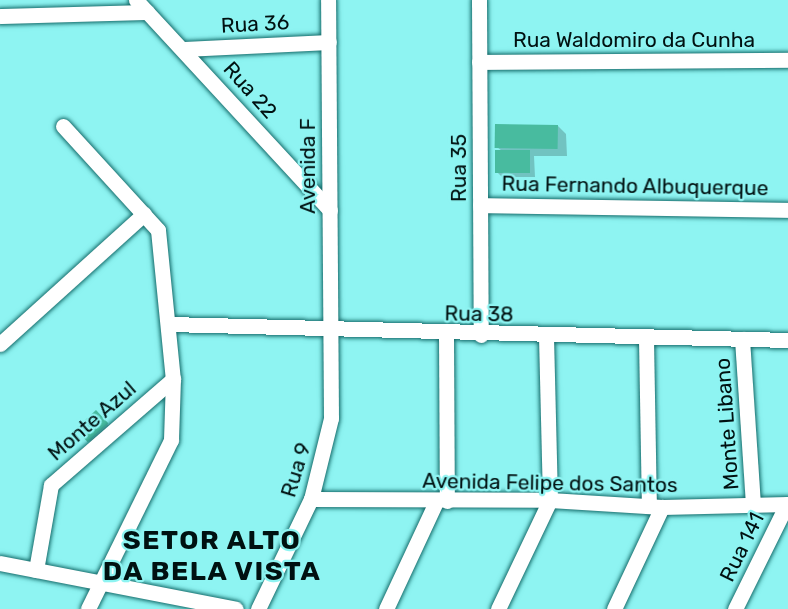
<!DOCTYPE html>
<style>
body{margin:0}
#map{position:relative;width:788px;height:609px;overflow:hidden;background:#8ef4f2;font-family:Rubik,sans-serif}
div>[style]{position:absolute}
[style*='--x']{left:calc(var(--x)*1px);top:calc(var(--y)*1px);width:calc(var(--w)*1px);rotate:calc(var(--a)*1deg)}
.shadow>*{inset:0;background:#0003;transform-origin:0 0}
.building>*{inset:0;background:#48bb9f;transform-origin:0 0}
.roads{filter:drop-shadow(0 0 2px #156c6b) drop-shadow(0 0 2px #156c6b)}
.minor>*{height:15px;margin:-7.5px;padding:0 7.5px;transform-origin:7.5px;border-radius:7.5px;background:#fff}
span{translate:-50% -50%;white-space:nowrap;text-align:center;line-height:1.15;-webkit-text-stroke:4.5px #8ef4f2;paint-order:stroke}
.street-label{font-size:21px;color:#011}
.district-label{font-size:27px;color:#011;font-weight:700;letter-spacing:1.5px}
</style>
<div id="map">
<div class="shadow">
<div style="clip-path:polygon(558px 126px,566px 134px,567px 156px,534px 156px,535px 177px,502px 177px,497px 172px,502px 151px,497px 147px)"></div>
<div style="left:96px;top:412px;width:23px;height:25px;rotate:47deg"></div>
</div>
<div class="building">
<div style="left:495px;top:124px;width:63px;height:24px;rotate:1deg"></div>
<div style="left:495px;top:150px;width:35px;height:23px"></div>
<div style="left:96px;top:410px;width:18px;height:28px;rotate:47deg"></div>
</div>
<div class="roads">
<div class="minor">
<div style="--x:136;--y:0;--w:286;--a:47.3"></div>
<div style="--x:479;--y:0;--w:335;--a:89.7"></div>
<div style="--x:0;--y:16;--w:147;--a:-1.6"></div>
<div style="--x:184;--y:49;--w:145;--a:-2.8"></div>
<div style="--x:479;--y:62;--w:309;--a:-0.4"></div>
<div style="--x:63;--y:126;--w:141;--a:47.6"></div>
<div style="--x:158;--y:230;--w:150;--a:84.3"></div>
<div style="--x:173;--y:379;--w:61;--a:91.9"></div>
<div style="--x:171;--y:440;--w:188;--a:116.2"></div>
<div style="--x:480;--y:205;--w:308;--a:0.9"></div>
<div style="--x:169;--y:324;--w:619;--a:1.48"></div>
<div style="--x:446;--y:334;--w:167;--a:89.7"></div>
<div style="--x:646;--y:339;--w:166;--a:89"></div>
<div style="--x:742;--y:339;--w:166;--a:86.2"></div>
<div style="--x:0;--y:344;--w:194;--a:-42.1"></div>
<div style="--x:311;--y:499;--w:239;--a:0.2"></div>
<div style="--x:550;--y:500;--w:112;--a:3.6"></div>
<div style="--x:662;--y:507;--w:126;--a:-1.4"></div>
<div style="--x:0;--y:563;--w:240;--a:11"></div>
<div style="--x:36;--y:570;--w:86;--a:-80"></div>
<div style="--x:51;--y:485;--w:162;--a:-41"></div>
<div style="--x:258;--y:609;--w:122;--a:-64.3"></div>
<div style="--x:311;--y:499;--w:83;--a:-76.1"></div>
<div style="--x:331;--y:418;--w:418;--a:-90.4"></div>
<div style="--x:386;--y:609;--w:118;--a:-65"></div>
<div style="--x:498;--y:609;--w:121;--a:-64.5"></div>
<div style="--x:550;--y:500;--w:163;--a:-91.4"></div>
<div style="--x:614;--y:609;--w:113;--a:-64.8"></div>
<div style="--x:735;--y:609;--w:117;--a:-63.7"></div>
</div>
</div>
<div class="street-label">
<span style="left:255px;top:24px;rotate:-3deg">Rua 36</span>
<span style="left:634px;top:40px">Rua Waldomiro da Cunha</span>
<span style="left:250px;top:90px;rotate:48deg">Rua 22</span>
<span style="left:308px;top:166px;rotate:-90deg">Avenida F</span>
<span style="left:459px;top:168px;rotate:-90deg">Rua 35</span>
<span style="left:635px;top:186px;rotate:1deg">Rua Fernando Albuquerque</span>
<span style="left:479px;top:314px;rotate:1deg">Rua 38</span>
<span style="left:92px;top:421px;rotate:-41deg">Monte Azul</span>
<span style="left:727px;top:424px;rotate:-94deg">Monte Libano</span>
<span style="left:296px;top:470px;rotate:-73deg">Rua 9</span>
<span style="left:550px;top:483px;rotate:1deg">Avenida Felipe dos Santos</span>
<span style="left:742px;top:547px;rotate:-64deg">Rua 141</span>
</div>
<div class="district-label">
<span style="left:212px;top:556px">SETOR ALTO<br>DA BELA VISTA</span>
</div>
</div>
